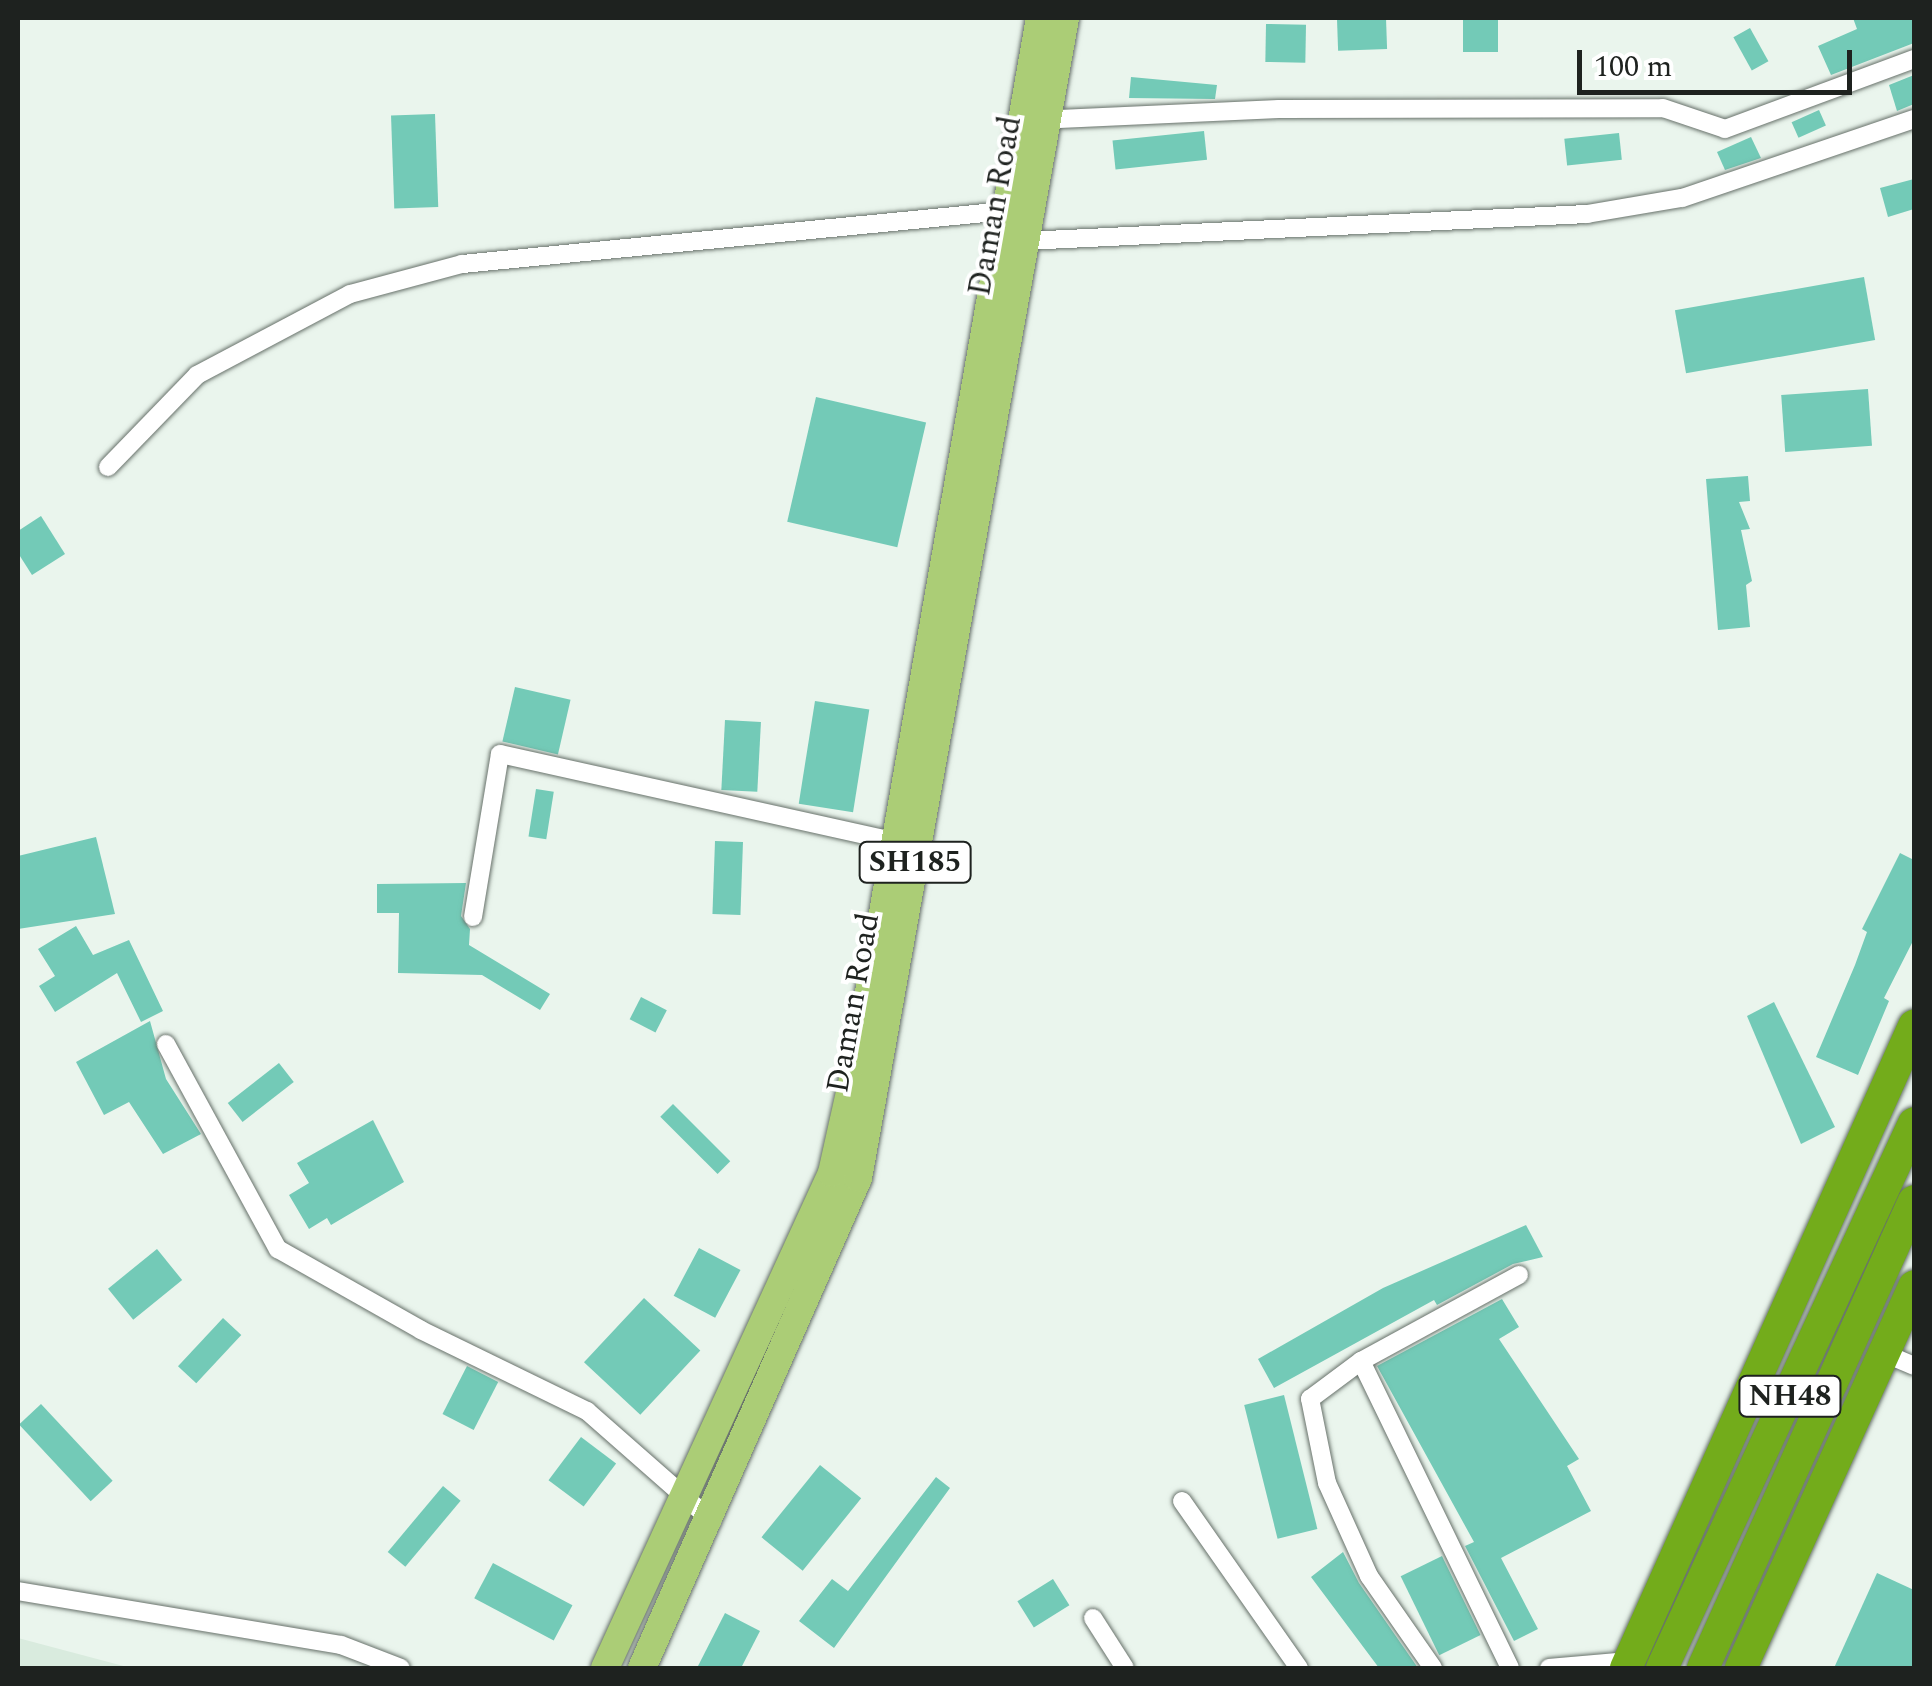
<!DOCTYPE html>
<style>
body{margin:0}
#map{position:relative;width:1932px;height:1686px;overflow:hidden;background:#eaf5ed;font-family:Spectral,serif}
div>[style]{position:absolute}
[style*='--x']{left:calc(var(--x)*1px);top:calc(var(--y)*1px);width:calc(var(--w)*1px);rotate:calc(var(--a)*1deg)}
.built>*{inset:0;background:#d9ebde}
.building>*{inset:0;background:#73cab7;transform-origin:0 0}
.roads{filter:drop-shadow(0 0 2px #67716a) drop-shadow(0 0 2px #67716a)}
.street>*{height:18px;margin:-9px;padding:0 9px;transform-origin:9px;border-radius:9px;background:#fff}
.primary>*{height:28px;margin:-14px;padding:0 14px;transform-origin:14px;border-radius:14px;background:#abcd76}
.highway>*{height:32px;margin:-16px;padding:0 16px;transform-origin:16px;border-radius:16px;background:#73ac1b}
span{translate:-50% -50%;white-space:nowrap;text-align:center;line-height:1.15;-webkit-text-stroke:8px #fff;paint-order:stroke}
.shield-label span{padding:2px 8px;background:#fff;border:2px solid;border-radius:8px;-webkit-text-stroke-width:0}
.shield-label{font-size:30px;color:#1e221f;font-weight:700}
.street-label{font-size:32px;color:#1e221f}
.frame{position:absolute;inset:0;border:20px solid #1e221f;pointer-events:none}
.scale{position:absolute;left:1577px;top:50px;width:275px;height:45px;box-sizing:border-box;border:5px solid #1e221f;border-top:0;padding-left:12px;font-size:30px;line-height:35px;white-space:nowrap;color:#1e221f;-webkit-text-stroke:8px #fff;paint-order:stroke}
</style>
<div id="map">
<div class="built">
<div style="clip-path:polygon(18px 1638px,131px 1668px,18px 1668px)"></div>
</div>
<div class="building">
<div style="left:1386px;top:18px;width:31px;height:49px;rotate:88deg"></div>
<div style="left:1463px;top:18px;width:35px;height:34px"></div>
<div style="clip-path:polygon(1853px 18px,1914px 18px,1914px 43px,1831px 75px,1818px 46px,1857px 29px)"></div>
<div style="left:1266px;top:24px;width:40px;height:38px;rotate:1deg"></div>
<div style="left:1750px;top:28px;width:38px;height:19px;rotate:61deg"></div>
<div style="clip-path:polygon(1914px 75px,1914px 104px,1897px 111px,1889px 85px)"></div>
<div style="clip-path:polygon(1131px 77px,1217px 85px,1215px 99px,1129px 98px)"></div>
<div style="left:1819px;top:110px;width:17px;height:30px;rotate:66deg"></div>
<div style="left:435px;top:114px;width:93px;height:44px;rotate:88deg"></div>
<div style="left:1204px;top:131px;width:29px;height:92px;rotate:84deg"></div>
<div style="left:1619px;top:133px;width:27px;height:55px;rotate:84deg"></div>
<div style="clip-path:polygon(1751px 137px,1761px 158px,1725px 170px,1717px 152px)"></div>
<div style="clip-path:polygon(1914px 179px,1914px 209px,1888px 217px,1880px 188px)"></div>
<div style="left:1864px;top:277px;width:64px;height:192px;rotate:80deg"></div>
<div style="left:1868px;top:389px;width:57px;height:87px;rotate:86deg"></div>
<div style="left:816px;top:397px;width:113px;height:128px;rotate:13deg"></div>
<div style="clip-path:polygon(1748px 476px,1750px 501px,1739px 502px,1750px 529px,1741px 530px,1752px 581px,1746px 585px,1750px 627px,1718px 630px,1706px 479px)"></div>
<div style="clip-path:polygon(41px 516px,65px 554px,32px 575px,18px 553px,18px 531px)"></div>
<div style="left:515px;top:687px;width:57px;height:56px;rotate:13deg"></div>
<div style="left:815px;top:701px;width:55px;height:104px;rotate:9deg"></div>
<div style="left:725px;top:720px;width:36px;height:70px;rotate:3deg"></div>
<div style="left:536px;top:789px;width:18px;height:48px;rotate:9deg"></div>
<div style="clip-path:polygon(96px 837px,115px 914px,18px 929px,18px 856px)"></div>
<div style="left:715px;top:841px;width:28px;height:73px;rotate:2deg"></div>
<div style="clip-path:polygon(1900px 853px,1914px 860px,1914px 939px,1884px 998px,1889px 1001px,1858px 1075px,1816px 1057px,1855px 965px,1867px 932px,1862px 929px)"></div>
<div style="clip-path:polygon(466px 883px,461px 916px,470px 929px,469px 945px,550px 994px,540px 1010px,482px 975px,398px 973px,399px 913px,377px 913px,377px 884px)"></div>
<div style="clip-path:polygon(76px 926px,93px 955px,129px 940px,163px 1011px,141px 1022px,117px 973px,55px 1012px,39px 986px,55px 976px,38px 949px)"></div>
<div style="left:641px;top:997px;width:29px;height:25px;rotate:27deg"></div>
<div style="clip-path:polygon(1774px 1002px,1835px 1127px,1801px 1144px,1747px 1016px)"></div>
<div style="clip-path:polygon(150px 1021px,166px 1079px,201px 1134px,163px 1154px,129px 1102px,104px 1115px,76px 1062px)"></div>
<div style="left:279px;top:1063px;width:24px;height:65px;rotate:52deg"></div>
<div style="left:673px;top:1104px;width:81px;height:18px;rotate:45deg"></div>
<div style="clip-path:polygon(373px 1120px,404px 1182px,331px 1225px,327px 1218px,309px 1229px,289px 1195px,309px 1183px,297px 1163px)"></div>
<div style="clip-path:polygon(1526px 1225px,1543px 1257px,1513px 1264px,1437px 1305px,1434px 1300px,1274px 1388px,1258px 1359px,1383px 1288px)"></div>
<div style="left:699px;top:1248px;width:47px;height:54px;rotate:28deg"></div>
<div style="left:157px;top:1249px;width:40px;height:63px;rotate:51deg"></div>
<div style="left:644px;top:1298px;width:77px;height:88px;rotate:43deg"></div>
<div style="clip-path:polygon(1502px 1299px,1519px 1327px,1499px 1339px,1579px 1459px,1567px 1466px,1591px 1511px,1501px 1558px,1538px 1629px,1514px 1641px,1465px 1546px,1474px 1542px,1377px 1366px)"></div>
<div style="left:223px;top:1318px;width:25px;height:66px;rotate:43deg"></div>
<div style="left:467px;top:1366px;width:35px;height:54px;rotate:27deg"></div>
<div style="left:1284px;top:1395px;width:138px;height:41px;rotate:76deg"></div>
<div style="left:41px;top:1404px;width:105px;height:30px;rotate:47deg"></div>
<div style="left:581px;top:1437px;width:44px;height:54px;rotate:37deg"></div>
<div style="left:820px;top:1465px;width:53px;height:93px;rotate:39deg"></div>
<div style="clip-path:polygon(936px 1477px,950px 1488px,834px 1648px,799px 1621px,832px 1579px,848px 1591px)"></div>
<div style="left:443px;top:1486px;width:23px;height:86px;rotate:40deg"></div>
<div style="clip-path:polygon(1343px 1552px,1359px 1583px,1418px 1668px,1379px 1668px,1311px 1577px)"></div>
<div style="left:1442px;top:1556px;width:88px;height:46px;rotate:64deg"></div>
<div style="left:493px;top:1563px;width:90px;height:40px;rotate:28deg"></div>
<div style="clip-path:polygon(1877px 1573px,1914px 1590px,1914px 1668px,1834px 1668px)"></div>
<div style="left:1053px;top:1579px;width:31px;height:42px;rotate:58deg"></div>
<div style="clip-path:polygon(725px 1613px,760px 1631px,741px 1668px,697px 1668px)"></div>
</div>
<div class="roads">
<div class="street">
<div style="--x:1037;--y:120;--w:242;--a:-2.6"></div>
<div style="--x:1279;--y:109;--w:384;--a:-0.1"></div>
<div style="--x:1663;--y:108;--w:65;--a:18.7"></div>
<div style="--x:1725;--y:129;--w:202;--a:-20.3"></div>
<div style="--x:1025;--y:241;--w:563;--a:-2.75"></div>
<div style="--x:1587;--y:214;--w:96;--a:-9.6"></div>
<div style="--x:1682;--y:198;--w:245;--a:-18.8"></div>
<div style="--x:108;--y:467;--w:128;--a:-45.9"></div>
<div style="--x:197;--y:375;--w:173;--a:-27.9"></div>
<div style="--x:350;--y:294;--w:116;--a:-15"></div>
<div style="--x:462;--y:264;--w:557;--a:-5.57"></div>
<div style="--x:473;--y:917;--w:165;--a:-80.6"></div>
<div style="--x:500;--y:754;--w:412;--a:12.5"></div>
<div style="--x:166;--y:1044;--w:234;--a:61.4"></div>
<div style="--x:278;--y:1249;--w:164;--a:29.5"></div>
<div style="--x:421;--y:1330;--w:185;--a:26"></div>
<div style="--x:587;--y:1411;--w:167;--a:41.3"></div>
<div style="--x:1886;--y:1354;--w:30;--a:23"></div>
<div style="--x:1361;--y:1361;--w:341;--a:64.1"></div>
<div style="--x:1182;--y:1501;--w:204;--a:55"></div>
<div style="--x:18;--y:1591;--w:327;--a:9.5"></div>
<div style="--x:341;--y:1645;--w:64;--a:21"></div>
<div style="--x:1093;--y:1618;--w:59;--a:57.4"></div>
<div style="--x:1433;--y:1668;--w:112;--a:-124.8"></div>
<div style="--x:1369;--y:1576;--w:102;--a:-114.3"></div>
<div style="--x:1327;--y:1483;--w:86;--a:-101.4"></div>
<div style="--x:1310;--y:1399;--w:64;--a:-36.7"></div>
<div style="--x:1361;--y:1361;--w:180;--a:-28.6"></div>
<div style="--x:1549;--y:1668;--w:80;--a:-5"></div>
</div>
<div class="primary">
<div style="--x:605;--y:1668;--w:545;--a:-65.36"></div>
<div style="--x:832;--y:1173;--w:115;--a:-77.4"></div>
<div style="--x:857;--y:1061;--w:1059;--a:-80.05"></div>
<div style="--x:642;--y:1668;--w:535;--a:-66.21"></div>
<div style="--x:858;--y:1178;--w:1178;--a:-79.88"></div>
</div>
<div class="highway">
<div style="--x:1626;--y:1668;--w:704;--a:-65.84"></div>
<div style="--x:1662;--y:1668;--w:600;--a:-65.18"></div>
<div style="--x:1703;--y:1668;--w:512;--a:-65.69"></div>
<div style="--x:1741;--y:1668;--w:419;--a:-65.6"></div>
</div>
</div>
<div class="shield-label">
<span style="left:915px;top:862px">SH185</span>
<span style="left:1790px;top:1396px">NH48</span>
</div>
<div class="street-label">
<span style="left:996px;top:206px;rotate:-80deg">Daman Road</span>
<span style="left:854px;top:1003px;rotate:-80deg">Daman Road</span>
</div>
<div class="frame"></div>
<div class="scale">100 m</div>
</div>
